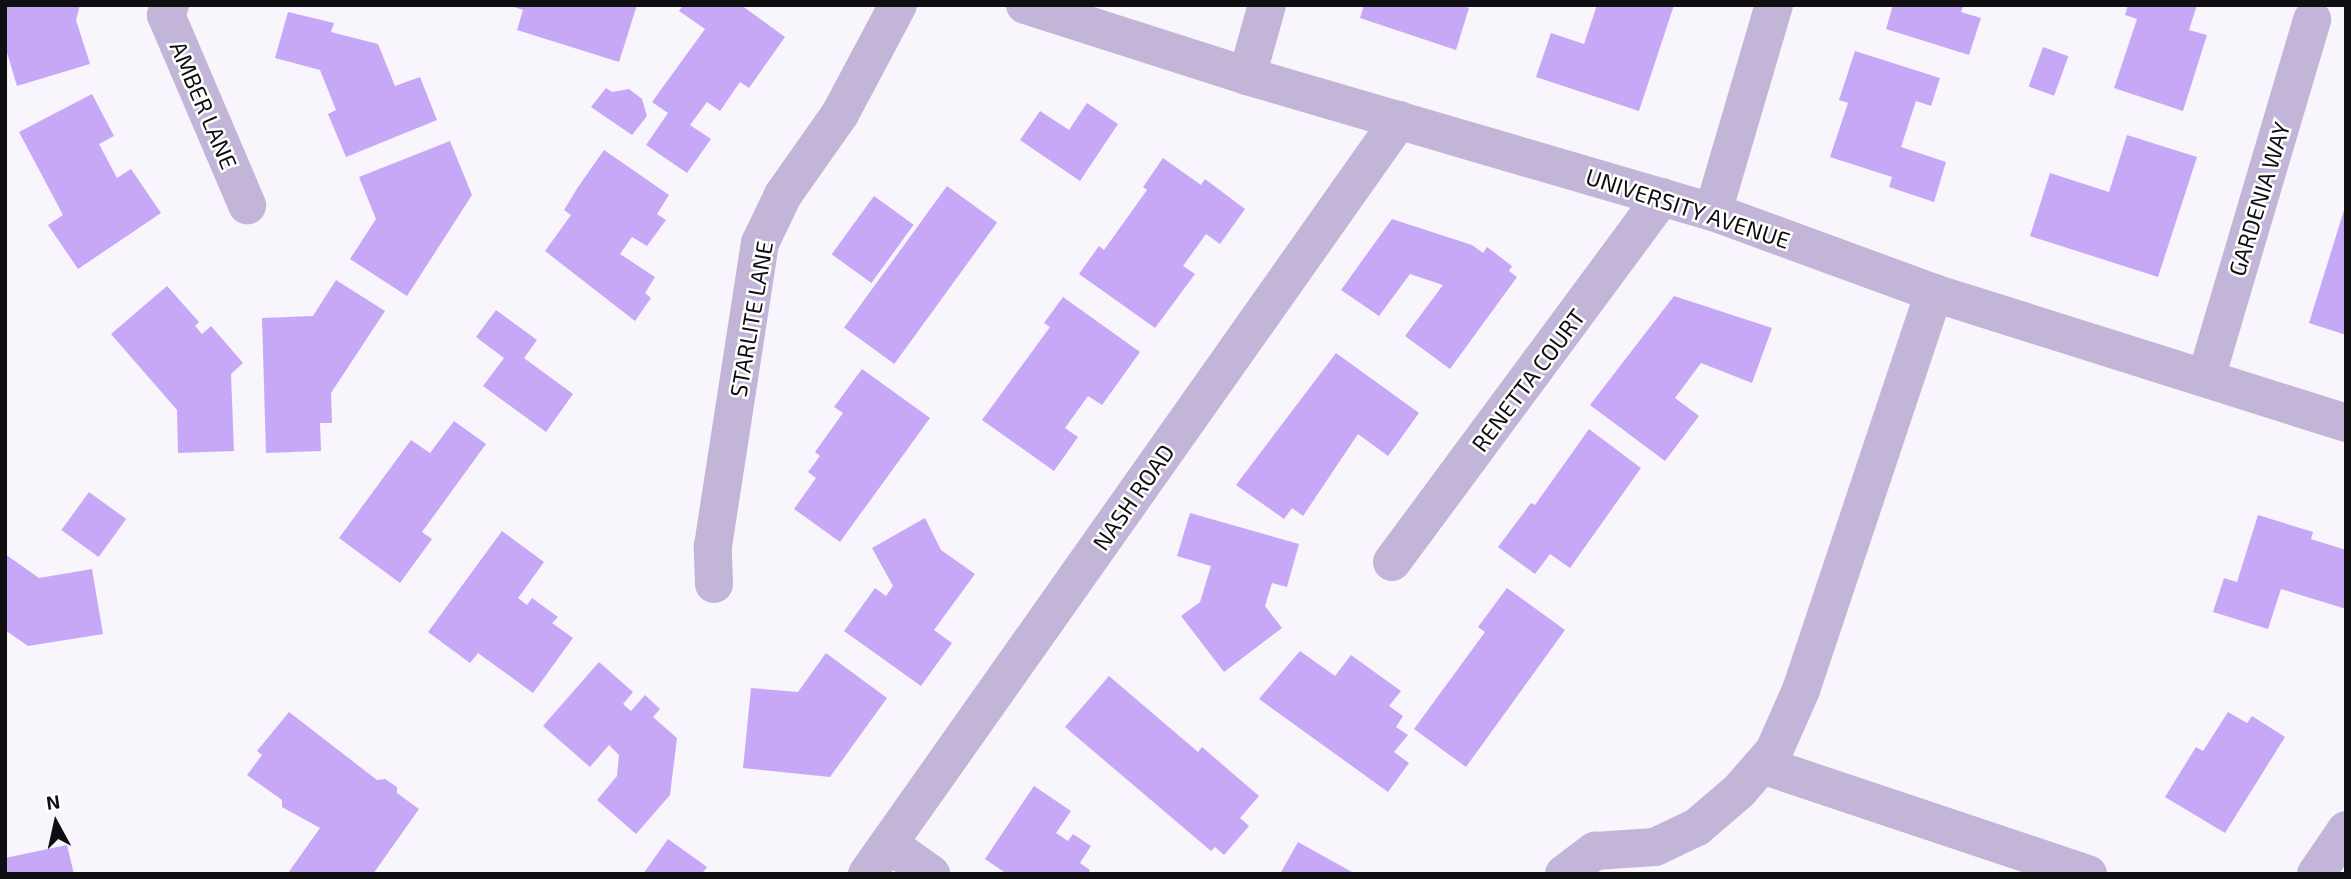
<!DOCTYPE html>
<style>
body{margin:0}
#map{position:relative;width:2351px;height:879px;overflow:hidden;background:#f8f5fd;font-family:"Exo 2",sans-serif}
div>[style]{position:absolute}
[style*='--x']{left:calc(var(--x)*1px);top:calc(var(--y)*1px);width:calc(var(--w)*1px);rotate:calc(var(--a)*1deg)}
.building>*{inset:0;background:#c7a8f6;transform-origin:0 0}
.minor>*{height:38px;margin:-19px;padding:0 19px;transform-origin:19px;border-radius:19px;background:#c2b5d8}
span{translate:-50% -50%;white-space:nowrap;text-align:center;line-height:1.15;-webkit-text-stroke:5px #fff;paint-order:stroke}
.street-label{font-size:23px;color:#0f0f11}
.frame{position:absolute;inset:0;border:7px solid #0f0f11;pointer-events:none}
.north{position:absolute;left:21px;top:788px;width:70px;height:70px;-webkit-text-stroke:5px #fff;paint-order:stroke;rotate:352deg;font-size:19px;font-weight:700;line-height:28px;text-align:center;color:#0f0f11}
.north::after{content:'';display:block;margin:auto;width:24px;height:32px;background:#0f0f11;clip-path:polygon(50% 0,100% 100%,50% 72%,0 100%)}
</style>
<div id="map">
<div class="building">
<div style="clip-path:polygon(5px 5px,80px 5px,76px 20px,90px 64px,17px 86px,5px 46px)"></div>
<div style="clip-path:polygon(508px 5px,637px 5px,619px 62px,517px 30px,523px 10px)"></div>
<div style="clip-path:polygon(683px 5px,741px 5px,785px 37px,749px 88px,740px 82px,720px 111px,707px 102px,690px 125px,711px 139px,687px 173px,646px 145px,668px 113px,652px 102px,705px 29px,679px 11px)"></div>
<div style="clip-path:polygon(1364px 5px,1461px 5px,1469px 8px,1456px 50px,1360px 18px)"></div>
<div style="clip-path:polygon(1597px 5px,1674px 5px,1639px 111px,1536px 77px,1551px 33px,1584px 44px)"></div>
<div style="clip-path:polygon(1893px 5px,1964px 5px,1961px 12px,1981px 18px,1969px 55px,1886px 29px)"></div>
<div style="clip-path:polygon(2128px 5px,2197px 5px,2189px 30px,2207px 35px,2183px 111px,2114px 88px,2137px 19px,2125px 15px)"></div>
<div style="clip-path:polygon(288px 12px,334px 23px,331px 32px,378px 44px,395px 86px,420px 77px,437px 120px,346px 157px,328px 114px,336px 110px,320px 70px,275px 58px)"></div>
<div style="left:2043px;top:47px;width:27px;height:42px;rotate:20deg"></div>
<div style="clip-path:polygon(1855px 51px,1940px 78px,1931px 106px,1916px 101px,1901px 147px,1946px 162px,1934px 202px,1889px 187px,1892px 177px,1830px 157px,1848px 103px,1839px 100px)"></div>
<div style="clip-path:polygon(606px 88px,612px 92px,629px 89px,642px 99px,647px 116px,632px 135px,591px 107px)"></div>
<div style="clip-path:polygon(92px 94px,114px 136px,99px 144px,117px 178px,131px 169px,161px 213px,78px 269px,48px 225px,63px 215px,19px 132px)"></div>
<div style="clip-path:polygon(1087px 103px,1118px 124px,1080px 181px,1020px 140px,1040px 111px,1069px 130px)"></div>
<div style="clip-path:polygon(2127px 135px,2197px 157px,2158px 277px,2030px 236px,2050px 173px,2109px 192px)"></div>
<div style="clip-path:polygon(450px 141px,472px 195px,407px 296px,350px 259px,376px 219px,359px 177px)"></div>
<div style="clip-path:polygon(604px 150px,669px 195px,657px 214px,666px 220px,647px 246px,632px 237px,620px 254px,655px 277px,645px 293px,651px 298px,635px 321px,545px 251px,571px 215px,564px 210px,578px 187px)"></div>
<div style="clip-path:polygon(1163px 158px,1201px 185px,1205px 179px,1245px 209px,1220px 244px,1206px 234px,1183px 266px,1195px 274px,1155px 328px,1079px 274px,1099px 246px,1104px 250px,1147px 190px,1143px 187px)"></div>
<div style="left:947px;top:186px;width:62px;height:175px;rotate:36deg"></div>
<div style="left:874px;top:196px;width:49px;height:72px;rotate:36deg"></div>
<div style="clip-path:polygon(2345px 207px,2346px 207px,2346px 335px,2309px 323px)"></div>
<div style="clip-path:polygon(1392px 219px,1472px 245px,1483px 253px,1487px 247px,1512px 266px,1509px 271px,1517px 277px,1450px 369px,1405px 336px,1443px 285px,1410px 274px,1379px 316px,1341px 290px)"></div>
<div style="clip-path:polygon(336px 280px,385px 311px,331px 393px,332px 423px,320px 423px,321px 451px,266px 453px,262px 318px,313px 316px)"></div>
<div style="clip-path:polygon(167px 286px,199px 322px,195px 326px,202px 334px,211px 326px,243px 363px,231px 374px,234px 451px,178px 453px,177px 410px,111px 334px)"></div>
<div style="clip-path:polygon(1674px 296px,1772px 328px,1752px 383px,1701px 363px,1675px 398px,1699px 416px,1665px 461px,1590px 405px)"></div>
<div style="clip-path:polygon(1063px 297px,1140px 352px,1102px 405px,1088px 396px,1065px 428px,1078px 437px,1054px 471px,982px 420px,1050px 327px,1044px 323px)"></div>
<div style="clip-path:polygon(496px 310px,537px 340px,524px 358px,573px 394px,546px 432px,483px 386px,504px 358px,476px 337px)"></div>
<div style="clip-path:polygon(1336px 353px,1419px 413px,1388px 456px,1358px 434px,1303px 516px,1292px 508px,1284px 519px,1236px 485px)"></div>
<div style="clip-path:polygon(862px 369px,930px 418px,840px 542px,794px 509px,816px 478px,808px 472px,820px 456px,815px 452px,843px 413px,834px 407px)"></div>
<div style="clip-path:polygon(454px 421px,486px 444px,422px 532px,432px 539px,400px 583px,339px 538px,411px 440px,430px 453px)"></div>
<div style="clip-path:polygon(1589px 429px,1641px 468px,1570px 568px,1550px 554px,1535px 574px,1498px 547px,1531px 503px,1535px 505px)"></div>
<div style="left:89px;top:492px;width:46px;height:47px;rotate:36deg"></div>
<div style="clip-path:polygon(1190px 513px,1299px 544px,1287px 587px,1272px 583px,1265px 606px,1282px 628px,1224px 672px,1181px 616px,1200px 602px,1211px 566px,1177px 556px)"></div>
<div style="clip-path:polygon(2258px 515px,2313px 532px,2311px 539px,2346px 550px,2346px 609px,2281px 589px,2268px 629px,2213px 612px,2224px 578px,2237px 582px)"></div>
<div style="clip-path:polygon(925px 518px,941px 550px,975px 574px,934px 630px,952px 643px,921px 686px,844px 631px,875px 588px,886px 596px,893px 586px,872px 548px)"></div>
<div style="clip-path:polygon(502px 531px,544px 562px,518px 598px,527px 605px,532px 598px,558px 617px,552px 623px,573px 638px,533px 693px,478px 653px,470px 663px,428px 632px)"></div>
<div style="clip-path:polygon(5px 554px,39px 578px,92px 569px,103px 634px,28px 646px,5px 630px)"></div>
<div style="clip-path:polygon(1507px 588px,1565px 630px,1466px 767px,1414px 729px,1485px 632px,1478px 627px)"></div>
<div style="clip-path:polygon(1300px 651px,1335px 676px,1351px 655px,1401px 691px,1389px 706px,1403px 716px,1396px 727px,1408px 735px,1394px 752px,1409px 763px,1388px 792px,1259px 699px)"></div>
<div style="clip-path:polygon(826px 653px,887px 698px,830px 777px,743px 768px,751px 688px,798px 692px)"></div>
<div style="clip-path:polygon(599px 662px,633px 692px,623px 704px,631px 711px,645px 695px,660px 709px,653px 717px,677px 738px,670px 795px,636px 834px,597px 800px,617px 776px,619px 755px,609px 745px,590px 767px,543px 726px)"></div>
<div style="clip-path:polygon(1109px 676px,1198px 752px,1202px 747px,1259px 796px,1240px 818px,1249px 826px,1224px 855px,1215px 847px,1211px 851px,1065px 727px)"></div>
<div style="clip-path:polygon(289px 712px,377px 780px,385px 779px,397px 787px,397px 793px,419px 809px,373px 874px,288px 873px,320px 828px,282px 807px,282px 800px,247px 775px,262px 755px,257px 751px)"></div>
<div style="clip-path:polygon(2228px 712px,2247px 723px,2252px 716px,2285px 737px,2225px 833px,2165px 797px,2196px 747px,2203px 751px)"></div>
<div style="clip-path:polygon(1034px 786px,1071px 811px,1056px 833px,1068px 841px,1073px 834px,1091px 846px,1080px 863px,1090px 870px,1088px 874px,1007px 874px,985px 859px)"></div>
<div style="clip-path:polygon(668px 839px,707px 867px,702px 874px,643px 874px)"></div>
<div style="clip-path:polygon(1298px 842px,1352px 872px,1351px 874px,1280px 874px)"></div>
<div style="clip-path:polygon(67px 845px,74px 874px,5px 874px,5px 858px)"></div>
</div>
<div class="minor">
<div style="--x:170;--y:5;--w:11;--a:112"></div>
<div style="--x:166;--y:15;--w:207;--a:66.9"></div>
<div style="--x:1025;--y:5;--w:233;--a:17.7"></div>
<div style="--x:1247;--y:76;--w:485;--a:16.3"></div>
<div style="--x:1713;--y:212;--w:235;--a:20.1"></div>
<div style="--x:1934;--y:293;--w:432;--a:17.5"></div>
<div style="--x:1247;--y:76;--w:74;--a:-74.3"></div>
<div style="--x:1713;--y:212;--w:216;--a:-73.6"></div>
<div style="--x:2206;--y:378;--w:374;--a:-73.5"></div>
<div style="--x:1392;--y:562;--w:454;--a:-53.5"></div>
<div style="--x:714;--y:584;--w:38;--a:-92"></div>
<div style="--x:713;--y:546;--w:307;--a:-81.2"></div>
<div style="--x:760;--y:243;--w:53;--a:-64.4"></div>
<div style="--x:783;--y:195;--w:99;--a:-54.9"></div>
<div style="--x:840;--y:114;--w:123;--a:-62"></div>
<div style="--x:1762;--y:765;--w:344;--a:18.5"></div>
<div style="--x:889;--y:844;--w:52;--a:35.5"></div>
<div style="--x:867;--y:874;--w:923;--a:-54.79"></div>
<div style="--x:1564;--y:874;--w:39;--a:-37"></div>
<div style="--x:1595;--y:851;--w:60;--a:-3.8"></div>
<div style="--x:1655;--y:847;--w:47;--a:-25.5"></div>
<div style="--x:1697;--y:827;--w:55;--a:-40.6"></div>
<div style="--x:1739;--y:791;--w:53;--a:-48.8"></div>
<div style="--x:1774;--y:751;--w:67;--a:-66.1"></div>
<div style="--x:1801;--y:690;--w:419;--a:-71.5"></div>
<div style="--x:2316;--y:874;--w:53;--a:-55.7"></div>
</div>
<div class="street-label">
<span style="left:204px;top:105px;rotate:67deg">AMBER LANE</span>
<span style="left:2259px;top:199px;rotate:-73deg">GARDENIA WAY</span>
<span style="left:1688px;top:208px;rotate:18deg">UNIVERSITY AVENUE</span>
<span style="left:751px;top:319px;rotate:-80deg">STARLITE LANE</span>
<span style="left:1528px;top:380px;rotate:-53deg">RENETTA COURT</span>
<span style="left:1133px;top:497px;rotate:-55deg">NASH ROAD</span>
</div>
<div class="frame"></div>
<div class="north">N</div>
</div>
